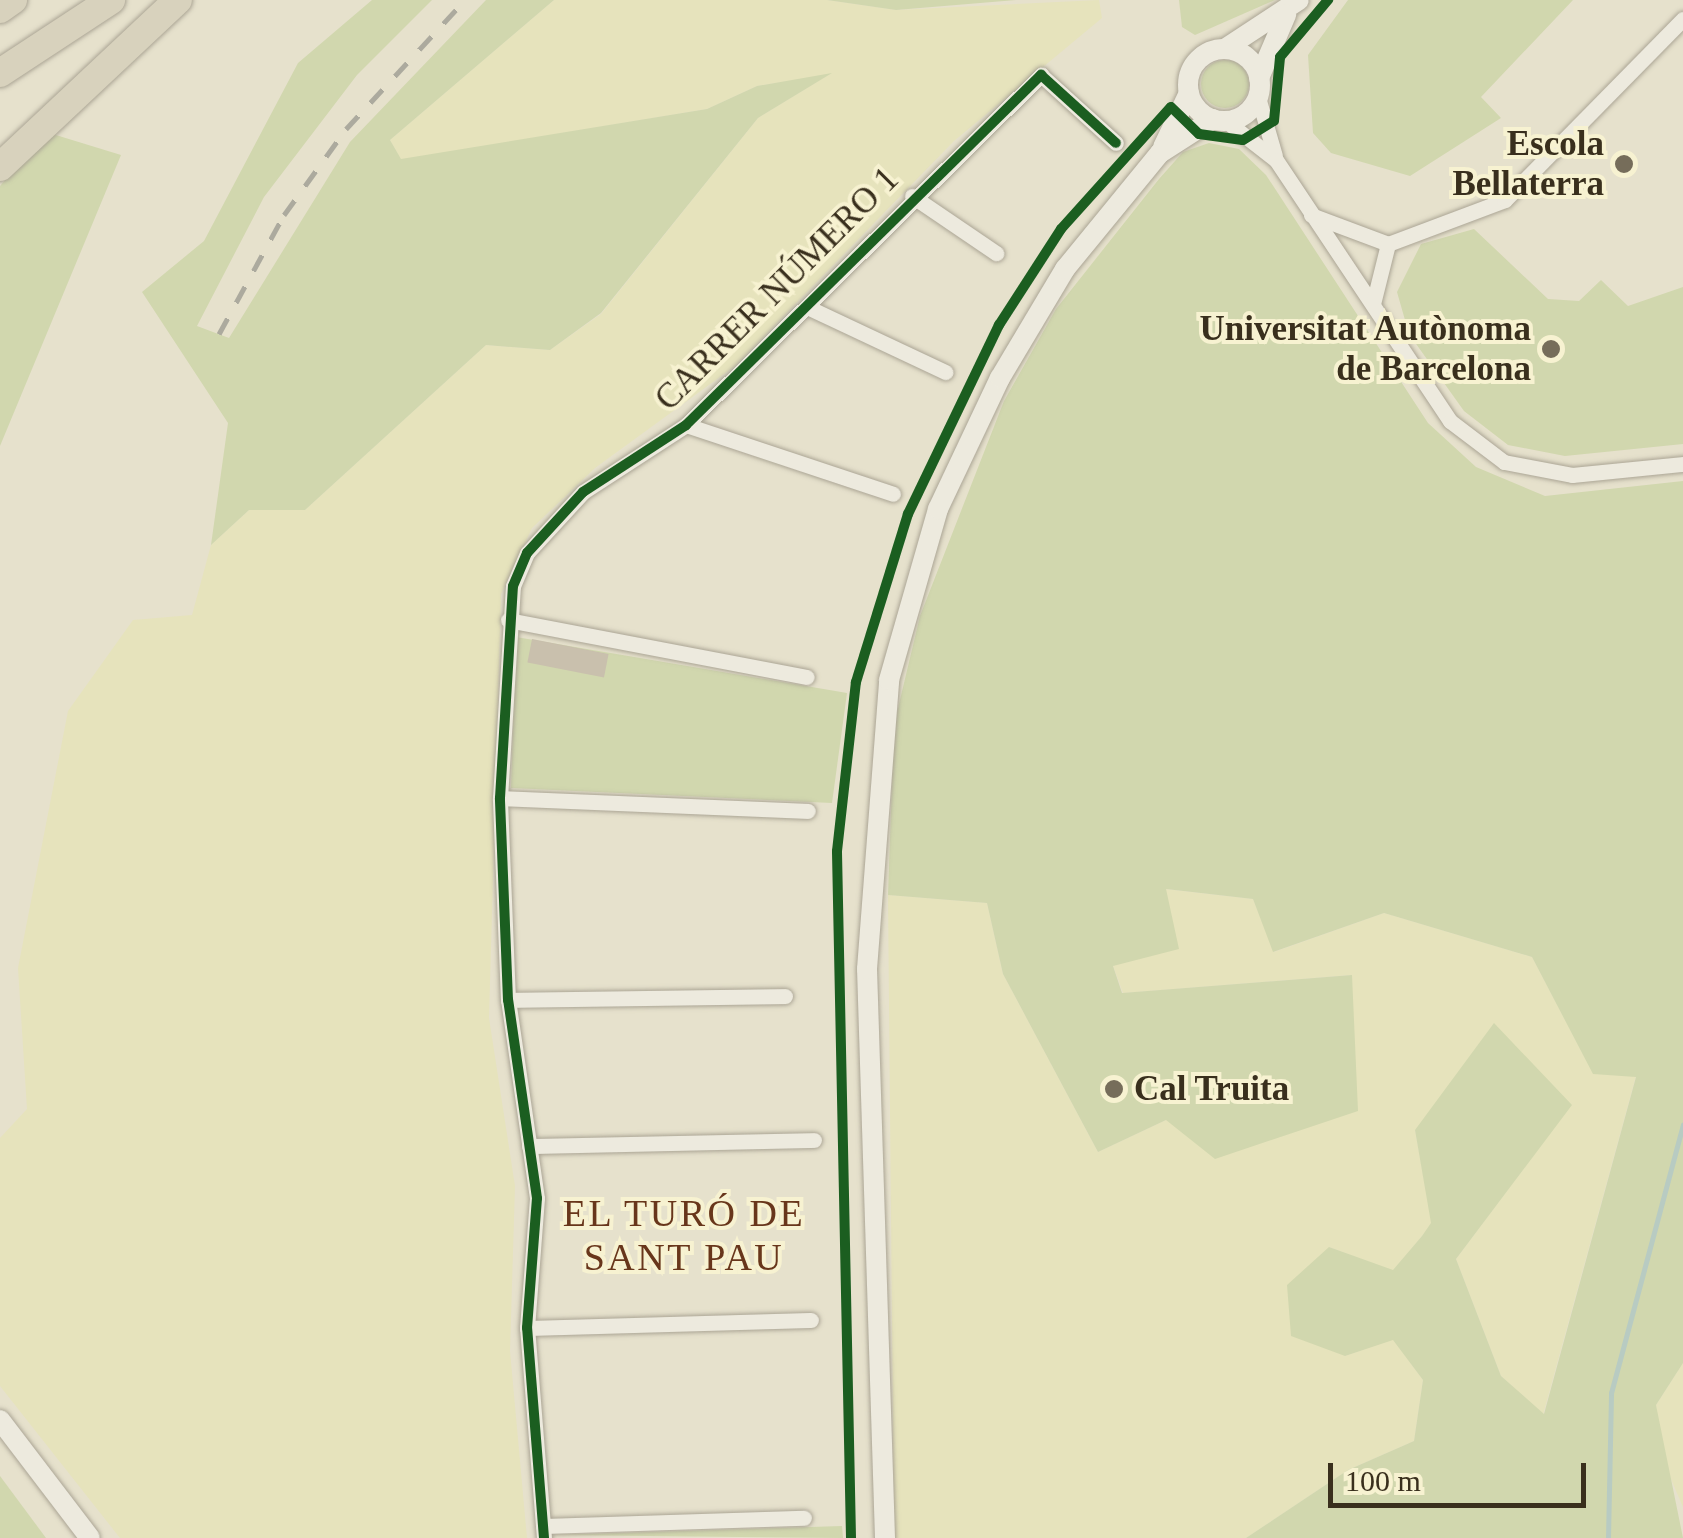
<!DOCTYPE html>
<meta charset="utf-8">
<style>
body{margin:0}
#map{position:relative;width:1683px;height:1538px;overflow:hidden;background:#e6e1cc;font-family:Georgia,serif}
div>[style]{position:absolute}
[style*='--x']{left:calc(var(--x)*1px);top:calc(var(--y)*1px);width:calc(var(--w)*1px);rotate:calc(var(--a)*1deg)}
.farmland>*{inset:0;background:#e6e3bc}
.green>*{inset:0;background:#d1d7ae}
.round{border-radius:50%}
.stream>*{height:5px;margin:-2.5px;padding:0 2.5px;transform-origin:2.5px;border-radius:2.5px;background:#b8cbc2}
.building>*{inset:0;background:#c9c0ad;transform-origin:0 0}
.roads{filter:drop-shadow(0 0 2px #aba595) drop-shadow(0 0 2px #aba595)}
.street>*{height:15px;margin:-7.5px;padding:0 7.5px;transform-origin:7.5px;border-radius:7.5px;background:#edeade}
.secondary>*{height:20px;margin:-10px;padding:0 10px;transform-origin:10px;border-radius:10px;background:#edeade}
.secondary>.ring{margin:-10px;padding:0;box-sizing:content-box;background:none;border:20px solid #edeade;border-radius:50%}
.highway>*{height:28px;margin:-14px;padding:0 14px;transform-origin:14px;border-radius:14px;background:#d8d2bd}
.rail>*{height:5px;margin-top:-2.5px;transform-origin:0;background:repeating-linear-gradient(90deg,#acaa9e 0 18px,transparent 0 36px)}
.cycleway>*{height:10px;margin:-5px;padding:0 5px;transform-origin:5px;border-radius:5px;background:#1b5e20}
.dots>*{width:28px;height:28px;translate:-50% -50%;box-sizing:border-box;border:5px solid #f7f2d1;border-radius:50%}
span{translate:-50% -50%;white-space:nowrap;text-align:center;line-height:1.15;-webkit-text-stroke:8px #f7f2d1;paint-order:stroke}
.poi-label{font-size:35px;color:#392f1d;font-weight:700}
.right{translate:-100% -50%;text-align:right}
.left{translate:0 -50%;text-align:left}
.street-label{font-size:35px;color:#392f1d}
.neighbourhood-label{font-size:38px;color:#68361b;letter-spacing:2.5px}
.scale{position:absolute;left:1328px;top:1463px;width:258px;height:45px;box-sizing:border-box;border:5px solid #392f1d;border-top:0;padding-left:12px;font-size:30px;line-height:35px;white-space:nowrap;color:#392f1d;-webkit-text-stroke:8px #f7f2d1;paint-order:stroke}
</style>
<div id="map">
<div class="farmland">
<div style="clip-path:polygon(554px 0,827px 0,896px 10px,1099px 0,1102px 18px,954px 141px,735px 366px,595px 468px,532px 528px,501px 594px,489px 1018px,515px 1186px,510px 1351px,527px 1538px,120px 1538px,0 1386px,0 1138px,27px 1109px,18px 968px,68px 711px,133px 620px,192px 615px,211px 545px,249px 510px,305px 510px,486px 345px,550px 350px,601px 314px,758px 118px,828px 75px,757px 86px,707px 109px,401px 160px,390px 140px)"></div>
<div style="clip-path:polygon(1165px 889px,1253px 899px,1274px 952px,1384px 913px,1532px 957px,1593px 1073px,1636px 1076px,1543px 1415px,1501px 1376px,1456px 1259px,1571px 1105px,1415px 1130px,1432px 1224px,1393px 1271px,1329px 1247px,1345px 1356px,1393px 1339px,1423px 1380px,1414px 1441px,1348px 1470px,1246px 1538px,894px 1538px,888px 895px,987px 903px,1003px 974px,1098px 1152px,1166px 1120px,1351px 975px,1123px 993px,1113px 966px)"></div>
<div style="clip-path:polygon(1683px 1363px,1683px 1507px,1661px 1456px,1656px 1405px)"></div>
</div>
<div class="green">
<div style="clip-path:polygon(372px 0,432px 0,357px 75px,264px 197px,197px 326px,229px 338px,350px 142px,486px 0,554px 0,390px 140px,401px 159px,707px 109px,757px 86px,832px 73px,758px 118px,601px 313px,550px 350px,486px 345px,305px 510px,249px 510px,211px 545px,228px 423px,142px 292px,204px 241px,298px 63px)"></div>
<div style="clip-path:polygon(827px 0,1016px 0,896px 10px)"></div>
<div style="clip-path:polygon(1179px 0,1275px 0,1195px 35px,1182px 27px)"></div>
<div style="clip-path:polygon(1348px 0,1573px 0,1481px 97px,1501px 118px,1410px 176px,1331px 153px,1313px 133px,1308px 55px)"></div>
<div class="round" style="left:1201px;top:60px;width:48px;height:48px"></div>
<div style="clip-path:polygon(46px 132px,121px 155px,0 446px,0 186px)"></div>
<div style="clip-path:polygon(1209px 143px,1239px 149px,1266px 175px,1428px 423px,1476px 467px,1545px 496px,1683px 481px,1683px 1363px,1656px 1405px,1683px 1538px,1246px 1538px,1348px 1470px,1414px 1441px,1423px 1380px,1393px 1340px,1345px 1356px,1291px 1336px,1287px 1285px,1329px 1247px,1393px 1270px,1422px 1236px,1431px 1223px,1415px 1130px,1494px 1023px,1572px 1105px,1456px 1259px,1501px 1376px,1544px 1414px,1636px 1077px,1593px 1074px,1532px 957px,1384px 913px,1273px 952px,1253px 899px,1166px 889px,1179px 949px,1113px 966px,1122px 993px,1352px 975px,1358px 1111px,1215px 1159px,1166px 1120px,1098px 1152px,1003px 974px,987px 903px,888px 895px,894px 725px,920px 616px,1004px 401px,1056px 309px,1159px 179px,1183px 152px)"></div>
<div style="clip-path:polygon(1474px 229px,1548px 299px,1579px 301px,1601px 280px,1628px 306px,1683px 287px,1683px 444px,1565px 456px,1508px 445px,1464px 411px,1409px 334px,1397px 292px,1421px 244px)"></div>
<div style="clip-path:polygon(516px 637px,847px 693px,832px 803px,511px 788px)"></div>
<div style="clip-path:polygon(0 1476px,46px 1538px,0 1538px)"></div>
<div style="clip-path:polygon(842px 1526px,843px 1538px,552px 1535px)"></div>
</div>
<div class="stream">
<div style="--x:1608;--y:1538;--w:145;--a:-88.8"></div>
<div style="--x:1611;--y:1393;--w:278;--a:-75"></div>
</div>
<div class="building">
<div style="left:532px;top:639px;width:78px;height:24px;rotate:11deg"></div>
</div>
<div class="roads">
<div class="street">
<div style="--x:1258;--y:97;--w:61;--a:73.9"></div>
<div style="--x:1226;--y:121;--w:63;--a:38"></div>
<div style="--x:1276;--y:160;--w:314;--a:56.3"></div>
<div style="--x:1450;--y:421;--w:68;--a:37.2"></div>
<div style="--x:1504;--y:462;--w:69;--a:10.8"></div>
<div style="--x:1572;--y:475;--w:112;--a:-5.7"></div>
<div style="--x:912;--y:196;--w:102;--a:34.2"></div>
<div style="--x:1311;--y:215;--w:82;--a:20.6"></div>
<div style="--x:1388;--y:244;--w:125;--a:-20.6"></div>
<div style="--x:1505;--y:200;--w:254;--a:-45.5"></div>
<div style="--x:1373;--y:304;--w:62;--a:-76"></div>
<div style="--x:807;--y:307;--w:153;--a:25.2"></div>
<div style="--x:686;--y:425;--w:218;--a:18.4"></div>
<div style="--x:508;--y:620;--w:304;--a:10.8"></div>
<div style="--x:500;--y:798;--w:308;--a:2.4"></div>
<div style="--x:508;--y:1000;--w:277;--a:-0.8"></div>
<div style="--x:529;--y:1146;--w:285;--a:-1.2"></div>
<div style="--x:527;--y:1328;--w:284;--a:-1.6"></div>
<div style="--x:543;--y:1526;--w:261;--a:-1.8"></div>
<div style="--x:544;--y:1538;--w:211;--a:-94.6"></div>
<div style="--x:527;--y:1328;--w:130;--a:-85.6"></div>
<div style="--x:537;--y:1198;--w:200;--a:-98.3"></div>
<div style="--x:508;--y:1000;--w:202;--a:-92.3"></div>
<div style="--x:500;--y:798;--w:212;--a:-86.5"></div>
<div style="--x:513;--y:586;--w:36;--a:-67"></div>
<div style="--x:527;--y:553;--w:83;--a:-47.4"></div>
<div style="--x:583;--y:492;--w:123;--a:-33"></div>
<div style="--x:686;--y:425;--w:499;--a:-44.6"></div>
<div style="--x:1041;--y:75;--w:101;--a:42.2"></div>
</div>
<div class="secondary">
<div style="--x:1226;--y:48;--w:87;--a:-33.3"></div>
<div class="ring" style="left:1188px;top:49px;width:52px;height:52px"></div>
<div style="--x:1259;--y:78;--w:69;--a:-66.8"></div>
<div style="--x:1163;--y:147;--w:60;--a:-64.3"></div>
<div style="--x:0;--y:1420;--w:148;--a:52.7"></div>
<div style="--x:885;--y:1538;--w:569;--a:-91.81"></div>
<div style="--x:867;--y:969;--w:290;--a:-85.6"></div>
<div style="--x:889;--y:680;--w:178;--a:-74"></div>
<div style="--x:938;--y:509;--w:145;--a:-64.7"></div>
<div style="--x:1000;--y:378;--w:127;--a:-59.2"></div>
<div style="--x:1065;--y:269;--w:150;--a:-50.7"></div>
<div style="--x:1160;--y:153;--w:63;--a:-32.7"></div>
</div>
<div class="highway">
<div style="--x:0;--y:9;--w:16;--a:-35"></div>
<div style="--x:0;--y:73;--w:133;--a:-33.3"></div>
<div style="--x:0;--y:167;--w:244;--a:-43.2"></div>
</div>
</div>
<div class="rail">
<div style="--x:219;--y:334;--w:136;--a:-61.4"></div>
<div style="--x:284;--y:215;--w:106;--a:-54.2"></div>
<div style="--x:346;--y:129;--w:176;--a:-47.3"></div>
</div>
<div class="cycleway">
<div style="--x:544;--y:1538;--w:211;--a:-94.6"></div>
<div style="--x:527;--y:1328;--w:130;--a:-85.6"></div>
<div style="--x:537;--y:1198;--w:200;--a:-98.3"></div>
<div style="--x:508;--y:1000;--w:202;--a:-92.3"></div>
<div style="--x:500;--y:798;--w:212;--a:-86.5"></div>
<div style="--x:513;--y:586;--w:36;--a:-67"></div>
<div style="--x:527;--y:553;--w:83;--a:-47.4"></div>
<div style="--x:583;--y:492;--w:123;--a:-33"></div>
<div style="--x:686;--y:425;--w:499;--a:-44.6"></div>
<div style="--x:1041;--y:75;--w:101;--a:42.2"></div>
<div style="--x:851;--y:1538;--w:687;--a:-91.17"></div>
<div style="--x:837;--y:851;--w:170;--a:-83.6"></div>
<div style="--x:856;--y:682;--w:176;--a:-72.8"></div>
<div style="--x:908;--y:514;--w:210;--a:-64.3"></div>
<div style="--x:999;--y:325;--w:114;--a:-57.1"></div>
<div style="--x:1061;--y:229;--w:164;--a:-48"></div>
<div style="--x:1171;--y:107;--w:39;--a:44"></div>
<div style="--x:1199;--y:134;--w:44;--a:7.8"></div>
<div style="--x:1243;--y:140;--w:36;--a:-32"></div>
<div style="--x:1274;--y:121;--w:64;--a:-84.6"></div>
<div style="--x:1280;--y:57;--w:75;--a:-49.9"></div>
</div>
<div class="dots">
<div style="left:1624px;top:164px;background:#766d5a"></div>
<div style="left:1551px;top:349px;background:#766d5a"></div>
<div style="left:1114px;top:1089px;background:#766d5a"></div>
</div>
<div class="poi-label">
<span class="right" style="left:1604px;top:164px">Escola<br>Bellaterra</span>
<span class="right" style="left:1531px;top:349px">Universitat Autònoma<br>de Barcelona</span>
<span class="left" style="left:1134px;top:1089px">Cal Truita</span>
</div>
<div class="street-label">
<span style="left:777px;top:289px;rotate:-45deg">CARRER NÚMERO 1</span>
</div>
<div class="neighbourhood-label">
<span style="left:684px;top:1236px">EL TURÓ DE<br>SANT PAU</span>
</div>
<div class="scale">100 m</div>
</div>
